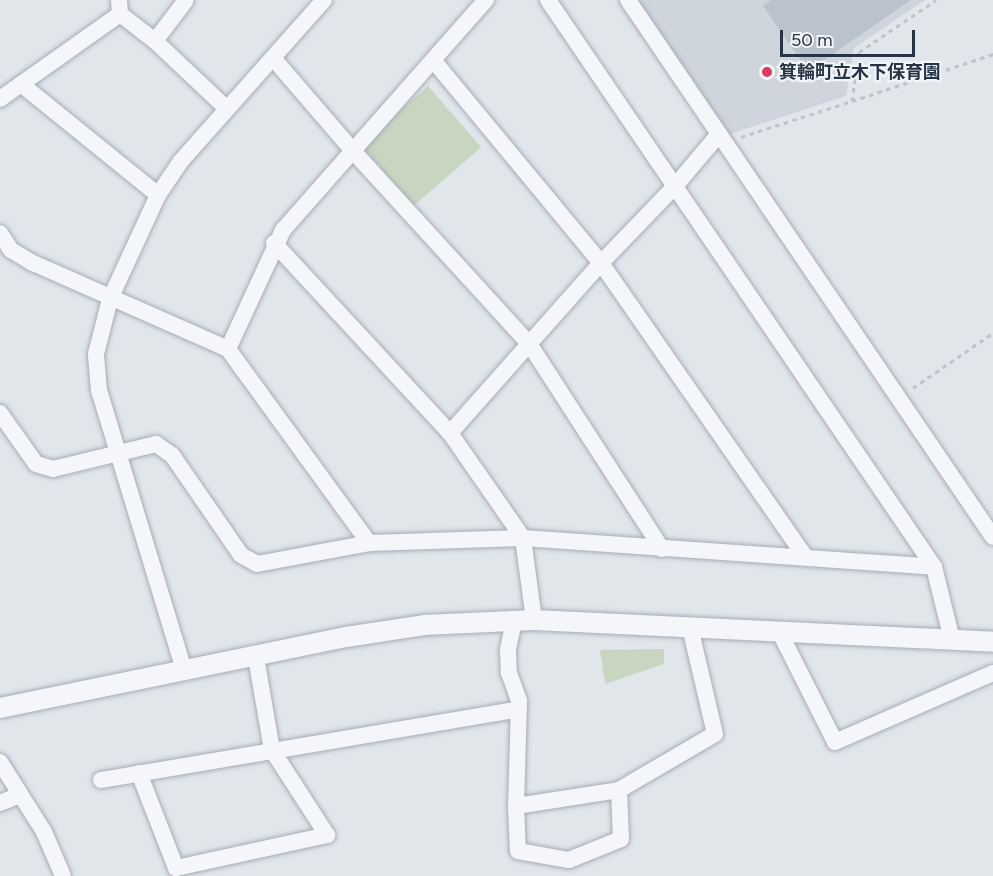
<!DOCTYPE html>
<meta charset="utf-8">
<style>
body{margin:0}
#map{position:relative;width:993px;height:876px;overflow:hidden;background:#e1e6eb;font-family:Figtree,"Noto Sans JP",sans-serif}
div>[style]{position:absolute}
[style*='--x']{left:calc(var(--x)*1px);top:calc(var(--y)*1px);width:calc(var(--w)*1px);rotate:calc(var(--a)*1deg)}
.built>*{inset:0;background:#cfd5dd}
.green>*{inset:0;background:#c8d6c1;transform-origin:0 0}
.building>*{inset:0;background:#bac2cb}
.path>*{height:3px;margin-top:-1.5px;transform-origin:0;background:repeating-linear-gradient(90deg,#bfc4ca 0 4.5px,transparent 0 9px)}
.roads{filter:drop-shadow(0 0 2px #a5adb6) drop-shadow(0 0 2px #a5adb6)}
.minor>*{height:16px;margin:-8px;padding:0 8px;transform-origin:8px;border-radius:8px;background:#f4f6f9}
.tertiary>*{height:20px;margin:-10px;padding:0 10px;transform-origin:10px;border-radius:10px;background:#f4f6f9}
.dots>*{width:16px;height:16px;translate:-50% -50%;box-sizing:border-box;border:3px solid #f1f4f8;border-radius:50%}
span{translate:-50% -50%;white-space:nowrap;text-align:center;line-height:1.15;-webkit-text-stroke:4.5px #f1f4f8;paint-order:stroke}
.poi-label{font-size:18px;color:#273445;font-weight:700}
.left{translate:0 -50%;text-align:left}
.scale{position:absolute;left:780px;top:30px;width:135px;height:27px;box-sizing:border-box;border:3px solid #273445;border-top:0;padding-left:8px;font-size:18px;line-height:21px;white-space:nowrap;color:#273445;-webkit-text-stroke:4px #f1f4f8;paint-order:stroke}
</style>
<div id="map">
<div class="built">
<div style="clip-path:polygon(637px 0,925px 0,854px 48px,846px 96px,727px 135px)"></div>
</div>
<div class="green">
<div style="left:428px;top:86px;width:81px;height:89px;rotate:49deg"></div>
<div style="clip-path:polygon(664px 649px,664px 664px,605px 684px,600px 650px)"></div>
</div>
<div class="building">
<div style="clip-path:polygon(771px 0,911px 0,808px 71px,763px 6px)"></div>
</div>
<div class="path">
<div style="--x:852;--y:101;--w:149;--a:-18.4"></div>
<div style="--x:741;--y:137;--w:117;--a:-18"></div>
<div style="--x:852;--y:101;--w:49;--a:-81.9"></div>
<div style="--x:859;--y:52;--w:93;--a:-34"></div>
<div style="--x:913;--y:388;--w:97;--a:-34.5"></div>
</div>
<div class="roads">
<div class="minor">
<div style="--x:119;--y:0;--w:14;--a:86"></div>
<div style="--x:120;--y:14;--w:44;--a:37.6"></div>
<div style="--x:155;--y:41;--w:98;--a:43.3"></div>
<div style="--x:548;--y:0;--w:686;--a:55.75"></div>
<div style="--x:934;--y:567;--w:75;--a:76.1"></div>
<div style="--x:628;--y:0;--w:649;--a:55.8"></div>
<div style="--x:155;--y:41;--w:51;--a:-52.9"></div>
<div style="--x:273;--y:58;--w:123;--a:49.3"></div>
<div style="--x:353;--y:151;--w:263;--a:47.6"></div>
<div style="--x:530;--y:345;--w:243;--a:57.1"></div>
<div style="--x:433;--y:60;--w:264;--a:50.4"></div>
<div style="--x:601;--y:263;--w:357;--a:55.2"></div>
<div style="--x:21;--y:84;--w:176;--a:39"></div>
<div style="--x:0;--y:99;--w:147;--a:-35.3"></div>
<div style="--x:0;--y:233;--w:20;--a:57"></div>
<div style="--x:11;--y:250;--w:26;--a:31"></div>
<div style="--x:33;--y:263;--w:213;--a:23.8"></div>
<div style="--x:228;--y:349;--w:240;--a:54"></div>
<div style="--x:274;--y:243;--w:259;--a:47.2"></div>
<div style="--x:450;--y:433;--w:128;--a:55.2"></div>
<div style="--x:523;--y:538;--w:83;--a:82.4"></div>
<div style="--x:228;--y:349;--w:131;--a:-65.2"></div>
<div style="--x:283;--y:230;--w:307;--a:-48.6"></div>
<div style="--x:0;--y:413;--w:62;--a:54.8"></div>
<div style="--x:36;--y:464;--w:18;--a:16"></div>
<div style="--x:53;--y:469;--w:106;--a:-13.6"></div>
<div style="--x:156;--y:444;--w:19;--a:35"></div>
<div style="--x:172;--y:455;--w:121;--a:55.4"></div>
<div style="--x:241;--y:555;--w:18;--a:29"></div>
<div style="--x:257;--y:564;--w:114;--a:-10.6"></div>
<div style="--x:369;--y:543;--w:154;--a:-1.9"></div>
<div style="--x:523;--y:538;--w:412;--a:4"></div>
<div style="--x:450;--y:433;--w:227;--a:-48.4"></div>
<div style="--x:601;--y:263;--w:108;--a:-46.1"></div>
<div style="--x:676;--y:185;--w:67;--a:-49.9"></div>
<div style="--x:514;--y:621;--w:30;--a:102"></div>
<div style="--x:508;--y:650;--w:23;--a:88"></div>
<div style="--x:509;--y:673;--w:30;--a:70"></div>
<div style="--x:519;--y:701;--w:105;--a:91.6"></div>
<div style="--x:516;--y:806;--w:45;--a:87.5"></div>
<div style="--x:518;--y:851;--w:52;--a:10"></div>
<div style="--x:569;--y:860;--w:56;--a:-22"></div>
<div style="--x:621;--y:839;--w:49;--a:-92.3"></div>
<div style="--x:619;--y:790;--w:111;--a:-30.3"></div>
<div style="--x:715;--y:734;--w:110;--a:-103.2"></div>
<div style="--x:779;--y:631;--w:124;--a:63.2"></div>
<div style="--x:835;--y:742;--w:172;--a:-23.6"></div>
<div style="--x:184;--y:670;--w:293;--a:-106.9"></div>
<div style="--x:99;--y:390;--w:36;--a:-95"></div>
<div style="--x:96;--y:354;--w:57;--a:-75.7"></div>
<div style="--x:110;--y:299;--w:115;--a:-65.2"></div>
<div style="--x:158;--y:195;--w:41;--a:-55.9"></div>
<div style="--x:181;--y:161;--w:215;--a:-48.4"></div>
<div style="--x:0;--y:762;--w:83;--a:57.8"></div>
<div style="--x:44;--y:832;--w:48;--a:66.6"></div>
<div style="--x:139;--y:773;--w:102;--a:68.7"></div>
<div style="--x:176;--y:868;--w:155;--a:-12.3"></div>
<div style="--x:327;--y:835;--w:101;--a:-122.9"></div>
<div style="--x:272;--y:750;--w:94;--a:-99.8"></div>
<div style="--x:101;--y:780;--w:424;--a:-9.6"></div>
<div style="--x:0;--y:803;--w:22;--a:-22"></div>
<div style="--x:516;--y:806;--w:104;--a:-8.8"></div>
</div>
<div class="tertiary">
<div style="--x:0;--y:708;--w:353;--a:-11.6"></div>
<div style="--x:346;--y:637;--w:79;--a:-8.7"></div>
<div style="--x:424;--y:625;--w:110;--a:-2.6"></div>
<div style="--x:534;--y:620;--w:460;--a:2.7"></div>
</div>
</div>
<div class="dots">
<div style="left:767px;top:72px;background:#dc3a60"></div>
</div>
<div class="poi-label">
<span class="left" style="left:779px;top:72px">箕輪町立木下保育園</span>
</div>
<div class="scale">50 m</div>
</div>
